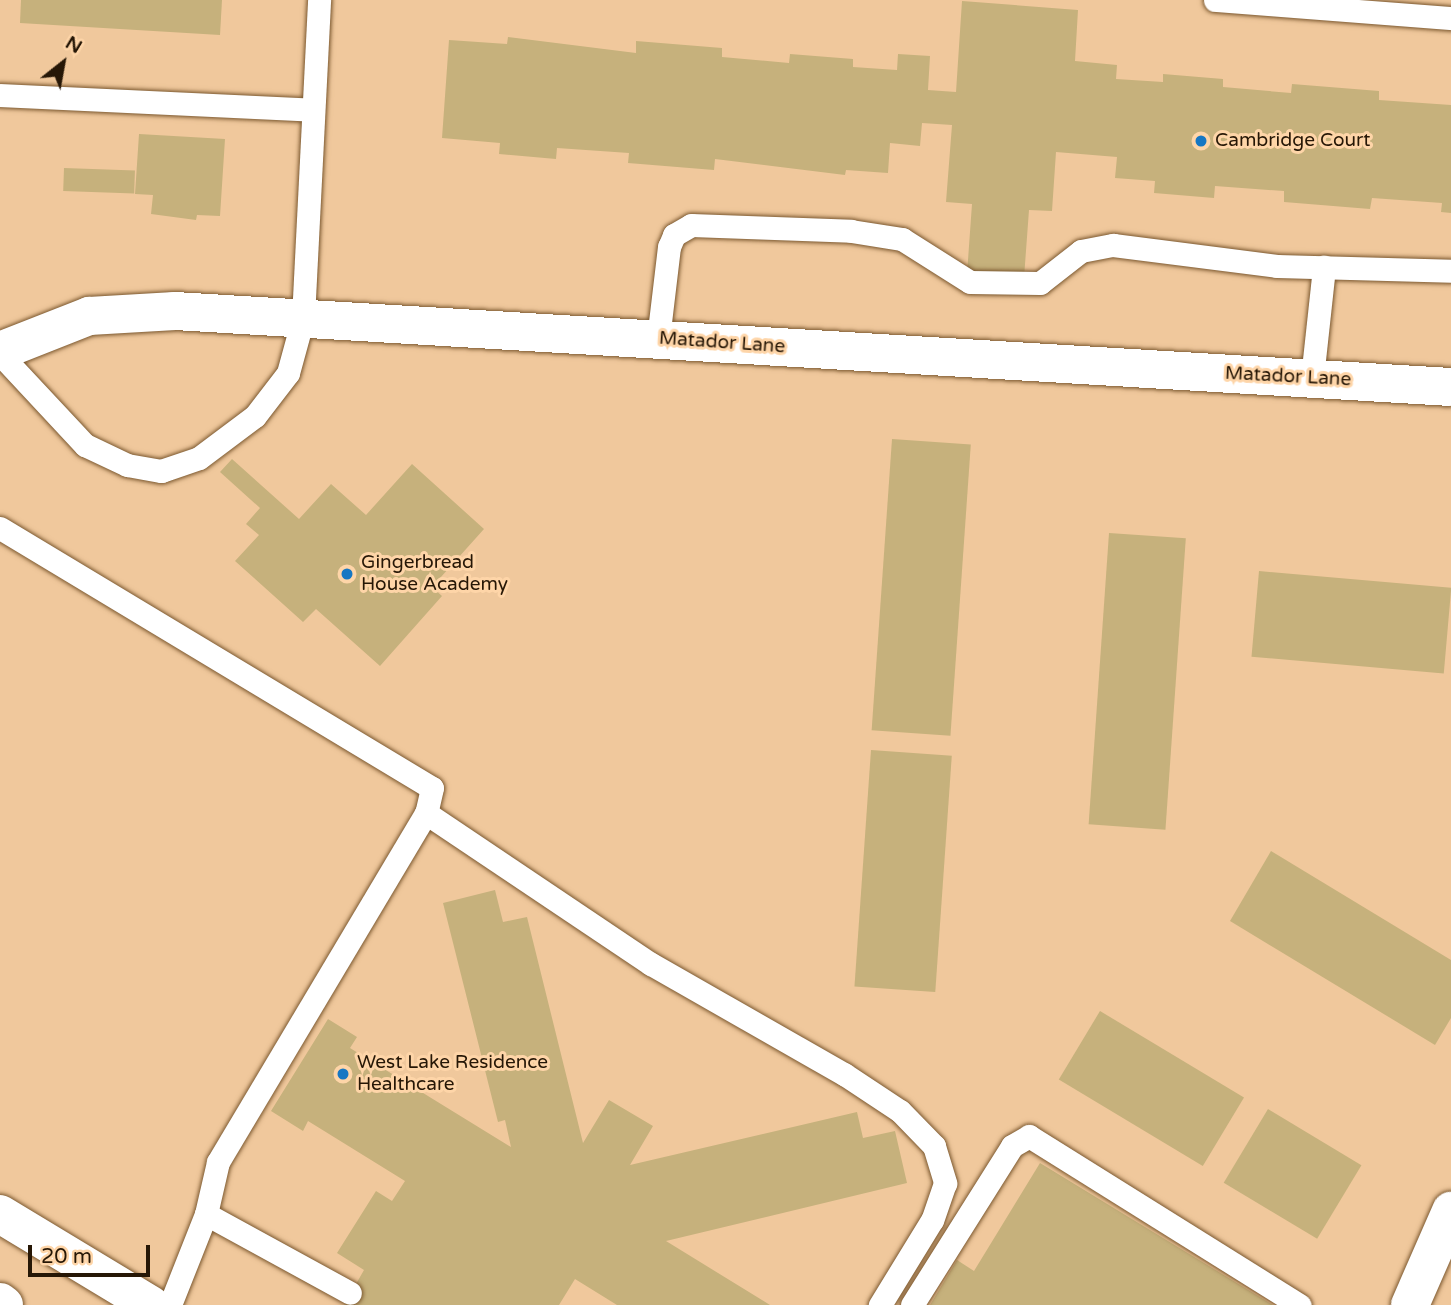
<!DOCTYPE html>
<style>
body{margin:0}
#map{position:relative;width:1451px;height:1305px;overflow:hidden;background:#f0c89c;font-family:"Varela Round",sans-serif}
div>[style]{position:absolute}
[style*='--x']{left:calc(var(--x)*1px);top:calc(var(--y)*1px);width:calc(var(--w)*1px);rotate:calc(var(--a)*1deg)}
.building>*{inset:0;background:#c6b17c;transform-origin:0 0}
.roads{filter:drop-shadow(0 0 2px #7b582f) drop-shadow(0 0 2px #7b582f)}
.lane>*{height:23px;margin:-11.5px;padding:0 11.5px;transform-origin:11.5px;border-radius:11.5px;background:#fff}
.street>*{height:38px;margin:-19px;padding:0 19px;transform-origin:19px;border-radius:19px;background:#fff}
.secondary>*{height:38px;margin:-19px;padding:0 19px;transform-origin:19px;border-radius:19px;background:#fff}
.dots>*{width:19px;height:19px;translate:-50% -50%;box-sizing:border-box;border:4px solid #fed5a8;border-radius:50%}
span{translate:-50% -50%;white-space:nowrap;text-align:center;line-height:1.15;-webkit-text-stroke:6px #fed5a8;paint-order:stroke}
.poi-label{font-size:19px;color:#261706}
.left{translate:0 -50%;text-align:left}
.street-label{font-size:19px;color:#261706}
.north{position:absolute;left:28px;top:28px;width:70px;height:70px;-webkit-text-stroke:5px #fed5a8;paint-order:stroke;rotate:31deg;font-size:19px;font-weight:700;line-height:28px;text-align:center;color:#261706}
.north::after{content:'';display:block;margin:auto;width:24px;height:32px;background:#261706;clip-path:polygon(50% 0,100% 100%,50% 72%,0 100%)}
.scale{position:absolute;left:28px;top:1245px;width:122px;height:32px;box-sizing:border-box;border:4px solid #261706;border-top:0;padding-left:9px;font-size:21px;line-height:24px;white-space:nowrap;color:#261706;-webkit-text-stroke:5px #fed5a8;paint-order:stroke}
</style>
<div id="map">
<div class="building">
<div style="clip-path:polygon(21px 0,222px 0,220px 35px,20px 23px)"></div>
<div style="clip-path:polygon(962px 1px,1078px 10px,1075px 61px,1117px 65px,1116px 79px,1163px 82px,1163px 74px,1223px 79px,1223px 87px,1291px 93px,1292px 84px,1379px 91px,1379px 100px,1451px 105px,1451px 213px,1441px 212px,1442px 203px,1372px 198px,1370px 209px,1284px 202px,1284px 191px,1215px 186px,1214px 198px,1154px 193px,1155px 181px,1115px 178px,1117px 157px,1056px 152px,1052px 211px,1029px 210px,1024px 278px,967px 274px,972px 204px,946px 202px,952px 125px,922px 123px,920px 146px,890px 143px,888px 173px,846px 170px,845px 175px,715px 159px,714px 170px,628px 163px,629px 153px,557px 148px,556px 159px,499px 154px,500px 143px,442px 138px,449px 40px,507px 44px,508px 37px,636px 53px,636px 41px,722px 48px,722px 57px,789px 63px,790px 54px,853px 59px,853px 67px,897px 70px,898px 54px,930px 56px,928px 90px,956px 92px)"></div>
<div style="clip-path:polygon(139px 134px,225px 139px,220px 216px,197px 215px,196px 220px,151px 214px,153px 195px,135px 194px)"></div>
<div style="left:64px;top:168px;width:71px;height:23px;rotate:2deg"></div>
<div style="left:892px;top:439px;width:79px;height:292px;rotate:4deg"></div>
<div style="clip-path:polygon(232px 459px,299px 519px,331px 484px,366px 515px,412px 464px,484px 529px,432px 587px,442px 596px,380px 666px,316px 609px,303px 622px,235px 561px,259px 535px,246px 524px,260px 508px,220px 472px)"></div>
<div style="left:1109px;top:533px;width:77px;height:292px;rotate:4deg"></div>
<div style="left:1259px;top:571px;width:193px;height:86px;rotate:5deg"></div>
<div style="left:871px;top:750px;width:81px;height:237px;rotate:4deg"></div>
<div style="clip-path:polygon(1271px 851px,1451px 960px,1451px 1018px,1435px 1045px,1230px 921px)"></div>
<div style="clip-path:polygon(495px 890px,503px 922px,527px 917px,583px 1143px,609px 1100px,653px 1126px,630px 1165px,857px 1112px,863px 1138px,895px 1131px,907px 1183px,666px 1241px,770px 1305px,617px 1305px,575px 1279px,559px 1305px,344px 1305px,364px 1270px,337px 1253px,376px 1191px,392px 1201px,405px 1181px,308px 1121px,303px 1131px,271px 1111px,328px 1019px,357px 1037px,350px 1048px,511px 1147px,505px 1120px,498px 1122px,443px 903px)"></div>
<div style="left:1100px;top:1011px;width:168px;height:80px;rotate:31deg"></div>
<div style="left:1268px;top:1109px;width:109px;height:86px;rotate:31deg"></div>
<div style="clip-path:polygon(1040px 1163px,1273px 1305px,930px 1305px,957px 1260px,974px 1271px)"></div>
</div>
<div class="roads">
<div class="lane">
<div style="--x:1215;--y:0;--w:237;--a:4.4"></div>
<div style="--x:0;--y:95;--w:313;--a:2.7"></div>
<div style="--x:658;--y:339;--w:93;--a:-83.2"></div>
<div style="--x:669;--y:247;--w:13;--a:-67"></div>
<div style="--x:674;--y:235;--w:20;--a:-30"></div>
<div style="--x:691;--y:225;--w:160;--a:2.1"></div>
<div style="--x:851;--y:231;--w:52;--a:8.9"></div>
<div style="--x:902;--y:239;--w:80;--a:32.3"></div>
<div style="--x:970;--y:282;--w:70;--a:0.8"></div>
<div style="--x:1040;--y:283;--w:52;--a:-38"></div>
<div style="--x:1081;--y:251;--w:33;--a:-11"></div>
<div style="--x:1113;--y:245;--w:165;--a:7.3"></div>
<div style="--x:1277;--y:266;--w:174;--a:1.6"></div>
<div style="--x:0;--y:354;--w:125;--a:47"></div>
<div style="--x:85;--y:445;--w:47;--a:25.5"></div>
<div style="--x:127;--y:465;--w:35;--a:10"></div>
<div style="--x:161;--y:471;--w:40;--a:-18.9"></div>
<div style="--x:199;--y:458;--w:70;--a:-36.9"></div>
<div style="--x:255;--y:416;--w:54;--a:-52.5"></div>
<div style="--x:288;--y:373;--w:57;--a:-74.7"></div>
<div style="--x:303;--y:318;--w:318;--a:-87.1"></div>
<div style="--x:1312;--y:378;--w:112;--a:-83.8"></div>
<div style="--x:0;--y:528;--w:504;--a:31.04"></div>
<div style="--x:432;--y:788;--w:26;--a:103"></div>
<div style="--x:426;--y:813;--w:406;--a:120.8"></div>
<div style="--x:218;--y:1162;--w:53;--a:103"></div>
<div style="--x:206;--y:1214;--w:98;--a:111.6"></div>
<div style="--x:426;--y:813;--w:271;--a:33.9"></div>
<div style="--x:651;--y:964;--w:222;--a:29.7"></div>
<div style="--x:844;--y:1074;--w:67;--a:33.5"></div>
<div style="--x:900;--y:1111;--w:49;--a:45.8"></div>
<div style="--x:934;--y:1146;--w:39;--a:73"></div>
<div style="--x:945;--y:1183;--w:39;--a:109"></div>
<div style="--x:932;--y:1220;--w:100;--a:121.5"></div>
<div style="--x:206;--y:1214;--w:164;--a:28.7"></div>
<div style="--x:912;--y:1305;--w:188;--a:-57.8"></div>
<div style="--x:1012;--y:1146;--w:20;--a:-30"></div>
<div style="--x:1029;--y:1136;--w:319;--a:32"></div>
</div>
<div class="street">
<div style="--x:0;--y:351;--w:96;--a:-21.5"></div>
<div style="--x:89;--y:316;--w:86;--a:-3.3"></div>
<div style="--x:175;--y:311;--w:1278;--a:3.41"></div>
<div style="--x:1410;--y:1305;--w:103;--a:-66.4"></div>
</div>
<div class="secondary">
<div style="--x:0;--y:1214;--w:176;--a:31.1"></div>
<div style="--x:0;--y:1302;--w:5;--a:37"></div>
</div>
</div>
<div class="dots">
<div style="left:1201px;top:141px;background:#1777c3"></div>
<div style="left:347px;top:574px;background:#1777c3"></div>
<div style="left:343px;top:1074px;background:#1777c3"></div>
</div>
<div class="poi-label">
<span class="left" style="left:1215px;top:141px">Cambridge Court</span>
<span class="left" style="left:361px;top:574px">Gingerbread<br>House Academy</span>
<span class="left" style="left:357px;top:1074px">West Lake Residence<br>Healthcare</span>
</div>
<div class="street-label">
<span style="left:722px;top:343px;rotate:4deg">Matador Lane</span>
<span style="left:1288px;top:377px;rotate:3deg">Matador Lane</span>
</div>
<div class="north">N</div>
<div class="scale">20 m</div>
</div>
